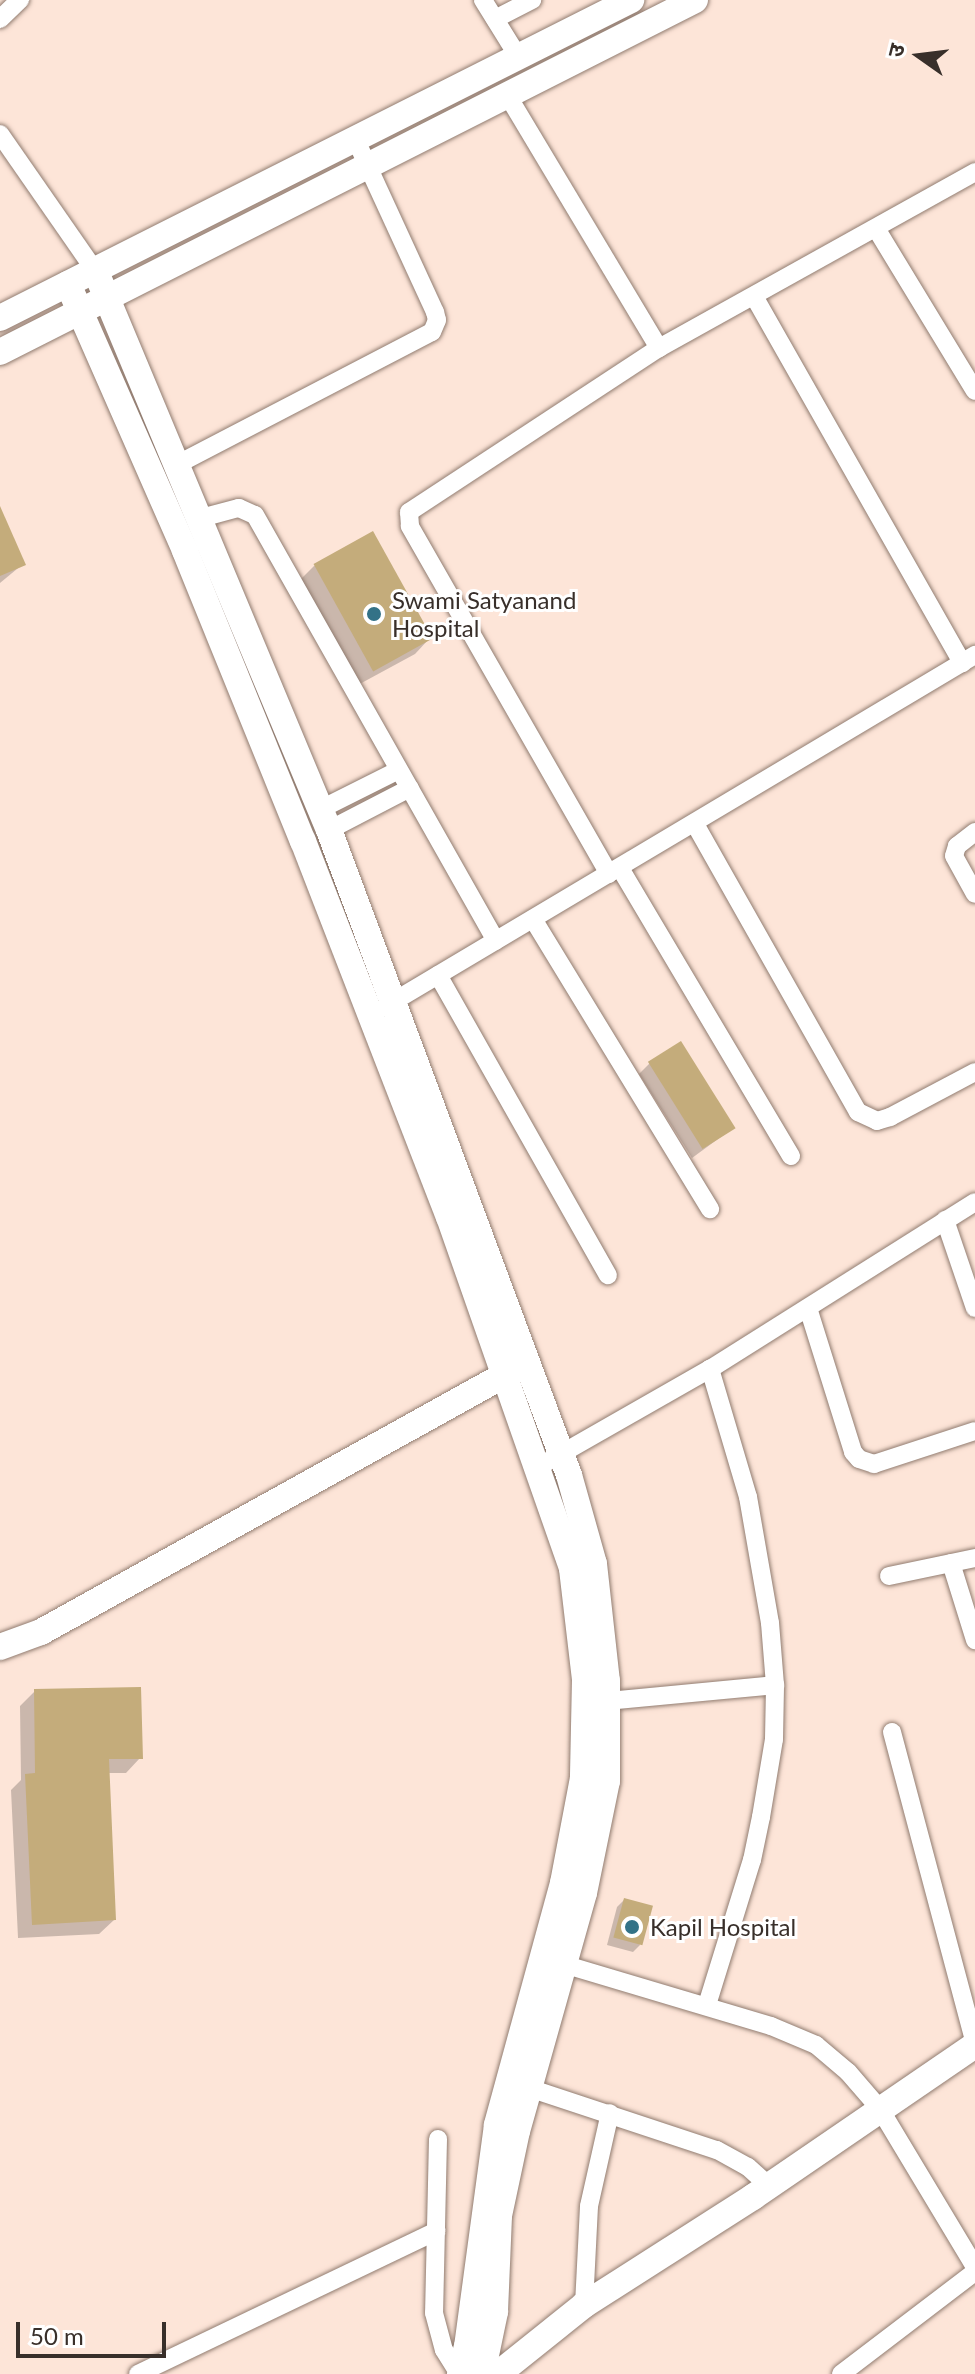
<!DOCTYPE html>
<meta charset="utf-8">
<style>
body{margin:0}
#map{position:relative;width:975px;height:2374px;overflow:hidden;background:#fde5d8;font-family:Lato,"Noto Sans Devanagari",sans-serif}
div>[style]{position:absolute}
[style*='--x']{left:calc(var(--x)*1px);top:calc(var(--y)*1px);width:calc(var(--w)*1px);rotate:calc(var(--a)*1deg)}
.shadow>*{inset:0;background:#0003}
.building>*{inset:0;background:#c4ac7b;transform-origin:0 0}
.roads{filter:drop-shadow(0 0 2px #917c70) drop-shadow(0 0 2px #917c70)}
.street>*{height:18px;margin:-9px;padding:0 9px;transform-origin:9px;border-radius:9px;background:#fff}
.secondary>*{height:26px;margin:-13px;padding:0 13px;transform-origin:13px;border-radius:13px;background:#fff}
.dots>*{width:22px;height:22px;translate:-50% -50%;box-sizing:border-box;border:4px solid #fff;border-radius:50%}
span{translate:-50% -50%;white-space:nowrap;text-align:center;line-height:1.15;-webkit-text-stroke:6px #fff;paint-order:stroke}
.poi-label{font-size:24px;color:#382f2a}
.left{translate:0 -50%;text-align:left}
.north{position:absolute;left:879px;top:16px;width:80px;height:80px;-webkit-text-stroke:6px #fff;paint-order:stroke;rotate:284deg;font-size:22px;font-weight:700;line-height:32px;text-align:center;color:#382f2a}
.north::after{content:'';display:block;margin:auto;width:28px;height:36px;background:#382f2a;clip-path:polygon(50% 0,100% 100%,50% 72%,0 100%)}
.scale{position:absolute;left:16px;top:2322px;width:150px;height:36px;box-sizing:border-box;border:4px solid #382f2a;border-top:0;padding-left:10px;font-size:24px;line-height:28px;white-space:nowrap;color:#382f2a;-webkit-text-stroke:6px #fff;paint-order:stroke}
</style>
<div id="map">
<div class="shadow">
<div style="clip-path:polygon(0 511px,23px 564px,0 583px)"></div>
<div style="clip-path:polygon(372px 534px,429px 639px,415px 654px,356px 686px,299px 581px,314px 566px)"></div>
<div style="clip-path:polygon(650px 1063px,733px 1128px,692px 1158px,639px 1074px)"></div>
<div style="clip-path:polygon(35px 1691px,140px 1758px,126px 1773px,107px 1773px,114px 1920px,99px 1934px,18px 1938px,11px 1790px,21px 1780px,20px 1706px)"></div>
<div style="clip-path:polygon(624px 1900px,640px 1945px,633px 1952px,607px 1945px,617px 1907px)"></div>
</div>
<div class="building">
<div style="clip-path:polygon(0 506px,26px 565px,0 576px)"></div>
<div style="left:373px;top:531px;width:123px;height:68px;rotate:61deg"></div>
<div style="left:681px;top:1041px;width:103px;height:39px;rotate:58deg"></div>
<div style="clip-path:polygon(141px 1687px,143px 1759px,109px 1759px,116px 1920px,32px 1925px,25px 1774px,35px 1773px,34px 1689px)"></div>
<div style="left:624px;top:1898px;width:30px;height:41px;rotate:15deg"></div>
</div>
<div class="roads">
<div class="street">
<div style="--x:483;--y:0;--w:68;--a:58.2"></div>
<div style="--x:0;--y:19;--w:28;--a:-44"></div>
<div style="--x:495;--y:19;--w:42;--a:-27.2"></div>
<div style="--x:508;--y:96;--w:294;--a:59.1"></div>
<div style="--x:0;--y:134;--w:168;--a:55.2"></div>
<div style="--x:877;--y:230;--w:188;--a:58.7"></div>
<div style="--x:755;--y:298;--w:420;--a:60.4"></div>
<div style="--x:178;--y:464;--w:286;--a:-27.5"></div>
<div style="--x:432;--y:332;--w:13;--a:-67"></div>
<div style="--x:437;--y:320;--w:8;--a:-104"></div>
<div style="--x:435;--y:312;--w:189;--a:-114.7"></div>
<div style="--x:201;--y:518;--w:39;--a:-15"></div>
<div style="--x:239;--y:508;--w:17;--a:24"></div>
<div style="--x:255;--y:515;--w:489;--a:60.5"></div>
<div style="--x:321;--y:809;--w:87;--a:-26.6"></div>
<div style="--x:695;--y:824;--w:331;--a:60.5"></div>
<div style="--x:858;--y:1112;--w:21;--a:25"></div>
<div style="--x:877;--y:1121;--w:14;--a:-17"></div>
<div style="--x:890;--y:1117;--w:96;--a:-27.9"></div>
<div style="--x:329;--y:830;--w:91;--a:-27.4"></div>
<div style="--x:975;--y:832;--w:23;--a:142"></div>
<div style="--x:957;--y:846;--w:10;--a:107"></div>
<div style="--x:954;--y:856;--w:43;--a:61.1"></div>
<div style="--x:620;--y:868;--w:335;--a:59.3"></div>
<div style="--x:609;--y:874;--w:401;--a:-119.8"></div>
<div style="--x:410;--y:526;--w:14;--a:-94"></div>
<div style="--x:409;--y:512;--w:299;--a:-33.3"></div>
<div style="--x:659;--y:348;--w:362;--a:-29.1"></div>
<div style="--x:533;--y:919;--w:340;--a:58.6"></div>
<div style="--x:438;--y:975;--w:345;--a:60.5"></div>
<div style="--x:386;--y:1006;--w:686;--a:-30.79"></div>
<div style="--x:945;--y:1220;--w:93;--a:71.2"></div>
<div style="--x:808;--y:1308;--w:151;--a:72.6"></div>
<div style="--x:853;--y:1452;--w:9;--a:49"></div>
<div style="--x:859;--y:1459;--w:16;--a:18"></div>
<div style="--x:874;--y:1464;--w:106;--a:-18.1"></div>
<div style="--x:538;--y:1467;--w:198;--a:-29.7"></div>
<div style="--x:710;--y:1369;--w:313;--a:-32.2"></div>
<div style="--x:951;--y:1563;--w:81;--a:72.7"></div>
<div style="--x:889;--y:1576;--w:88;--a:-11.8"></div>
<div style="--x:607;--y:1701;--w:169;--a:-5.4"></div>
<div style="--x:892;--y:1732;--w:324;--a:75.1"></div>
<div style="--x:553;--y:1961;--w:227;--a:16.6"></div>
<div style="--x:771;--y:2026;--w:49;--a:22.9"></div>
<div style="--x:816;--y:2045;--w:42;--a:40.2"></div>
<div style="--x:848;--y:2072;--w:49;--a:49.1"></div>
<div style="--x:880;--y:2109;--w:184;--a:59"></div>
<div style="--x:707;--y:2005;--w:152;--a:-72.8"></div>
<div style="--x:752;--y:1860;--w:44;--a:-78.2"></div>
<div style="--x:761;--y:1817;--w:79;--a:-80.5"></div>
<div style="--x:774;--y:1739;--w:54;--a:-88.9"></div>
<div style="--x:775;--y:1685;--w:62;--a:-94.6"></div>
<div style="--x:770;--y:1623;--w:128;--a:-99.9"></div>
<div style="--x:748;--y:1497;--w:134;--a:-106.5"></div>
<div style="--x:529;--y:2088;--w:198;--a:18.3"></div>
<div style="--x:717;--y:2150;--w:35;--a:29"></div>
<div style="--x:748;--y:2167;--w:28;--a:42"></div>
<div style="--x:438;--y:2139;--w:174;--a:91.3"></div>
<div style="--x:434;--y:2313;--w:38;--a:75"></div>
<div style="--x:444;--y:2350;--w:28;--a:58"></div>
<div style="--x:584;--y:2305;--w:99;--a:-87.1"></div>
<div style="--x:589;--y:2206;--w:95;--a:-77.3"></div>
<div style="--x:138;--y:2374;--w:331;--a:-25.6"></div>
<div style="--x:841;--y:2374;--w:168;--a:-37.3"></div>
</div>
<div class="secondary">
<div style="--x:96;--y:272;--w:605;--a:67.34"></div>
<div style="--x:329;--y:830;--w:688;--a:69.59"></div>
<div style="--x:569;--y:1475;--w:92;--a:74.3"></div>
<div style="--x:594;--y:1564;--w:118;--a:83.7"></div>
<div style="--x:607;--y:1681;--w:100;--a:90"></div>
<div style="--x:607;--y:1781;--w:114;--a:101.6"></div>
<div style="--x:584;--y:1893;--w:247;--a:105.7"></div>
<div style="--x:517;--y:2131;--w:87;--a:102"></div>
<div style="--x:499;--y:2216;--w:96;--a:92.4"></div>
<div style="--x:495;--y:2312;--w:63;--a:101.8"></div>
<div style="--x:68;--y:284;--w:292;--a:66.3"></div>
<div style="--x:185;--y:551;--w:313;--a:67.9"></div>
<div style="--x:303;--y:841;--w:403;--a:68.8"></div>
<div style="--x:449;--y:1217;--w:373;--a:70.7"></div>
<div style="--x:572;--y:1569;--w:111;--a:83.3"></div>
<div style="--x:585;--y:1679;--w:99;--a:91.2"></div>
<div style="--x:583;--y:1778;--w:107;--a:100.8"></div>
<div style="--x:563;--y:1883;--w:251;--a:105.3"></div>
<div style="--x:497;--y:2125;--w:223;--a:97.7"></div>
<div style="--x:467;--y:2346;--w:29;--a:104"></div>
<div style="--x:0;--y:318;--w:707;--a:-26.75"></div>
<div style="--x:0;--y:352;--w:779;--a:-26.86"></div>
<div style="--x:0;--y:1647;--w:44;--a:-20.1"></div>
<div style="--x:41;--y:1632;--w:544;--a:-29.01"></div>
<div style="--x:498;--y:2374;--w:110;--a:-38.7"></div>
<div style="--x:584;--y:2305;--w:201;--a:-32.6"></div>
<div style="--x:753;--y:2197;--w:269;--a:-34.4"></div>
</div>
</div>
<div class="dots">
<div style="left:374px;top:614px;background:#337287"></div>
<div style="left:632px;top:1927px;background:#337287"></div>
</div>
<div class="poi-label">
<span class="left" style="left:392px;top:614px">Swami Satyanand<br>Hospital</span>
<span class="left" style="left:650px;top:1927px">Kapil Hospital</span>
</div>
<div class="north">उ</div>
<div class="scale">50 m</div>
</div>
